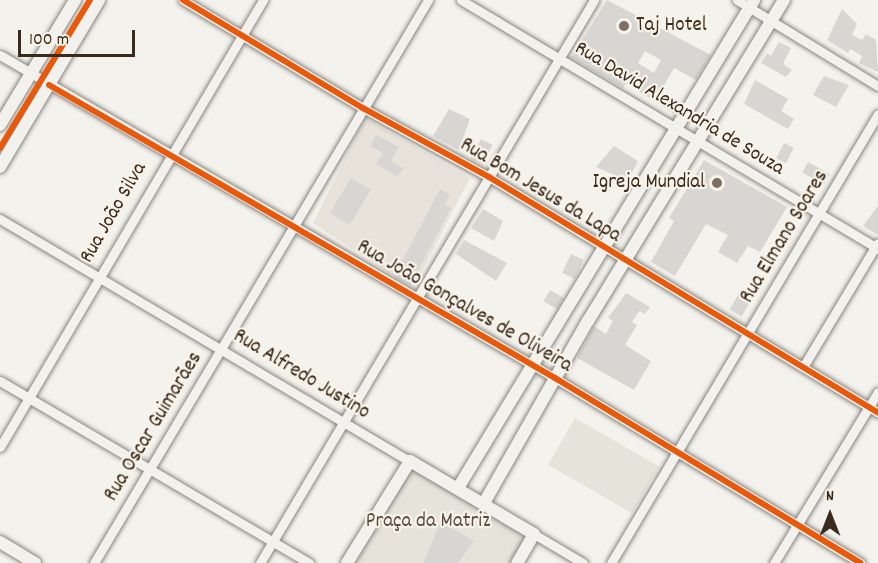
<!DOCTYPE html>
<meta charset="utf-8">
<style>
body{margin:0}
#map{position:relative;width:878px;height:563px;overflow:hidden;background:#f4f2ec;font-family:Dekko,sans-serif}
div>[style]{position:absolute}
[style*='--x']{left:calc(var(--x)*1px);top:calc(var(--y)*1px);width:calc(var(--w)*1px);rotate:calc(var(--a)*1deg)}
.built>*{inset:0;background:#e7e2da}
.green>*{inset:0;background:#e6e3da;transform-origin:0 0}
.building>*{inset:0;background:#d8d6d2;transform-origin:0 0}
.roads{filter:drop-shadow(0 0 2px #898580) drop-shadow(0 0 2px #898580)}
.minor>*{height:9px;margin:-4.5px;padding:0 4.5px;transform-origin:4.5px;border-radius:4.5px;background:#f2f1ed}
.secondary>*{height:12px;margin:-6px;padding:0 6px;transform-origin:6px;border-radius:6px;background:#f2f1ed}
.cycleway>*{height:6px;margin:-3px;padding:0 3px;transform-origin:3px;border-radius:3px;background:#e8590c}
.dots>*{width:16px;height:16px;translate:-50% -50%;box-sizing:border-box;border:3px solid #f7f3e8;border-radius:50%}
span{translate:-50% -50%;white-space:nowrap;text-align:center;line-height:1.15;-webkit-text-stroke:4.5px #f7f3e8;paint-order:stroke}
.poi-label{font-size:21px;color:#3b2a1e}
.left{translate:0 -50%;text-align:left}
.right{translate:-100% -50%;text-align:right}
.street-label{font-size:21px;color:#3b2a1e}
.park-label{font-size:21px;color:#5b4c41}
.north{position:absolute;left:800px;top:485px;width:60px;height:60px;-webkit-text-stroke:4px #f7f3e8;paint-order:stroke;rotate:0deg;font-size:16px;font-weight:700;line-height:24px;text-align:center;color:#3b2a1e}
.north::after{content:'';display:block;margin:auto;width:21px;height:27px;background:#3b2a1e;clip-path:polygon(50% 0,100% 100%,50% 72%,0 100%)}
.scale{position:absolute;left:18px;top:30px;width:117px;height:27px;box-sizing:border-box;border:3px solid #3b2a1e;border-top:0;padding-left:8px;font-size:18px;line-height:21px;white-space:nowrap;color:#3b2a1e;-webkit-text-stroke:4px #f7f3e8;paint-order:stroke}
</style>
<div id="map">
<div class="built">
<div style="clip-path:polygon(365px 118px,470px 178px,413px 289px,313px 223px)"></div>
</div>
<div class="green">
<div style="left:575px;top:418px;width:97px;height:54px;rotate:30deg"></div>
<div style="clip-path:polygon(413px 466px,533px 537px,515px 563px,355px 563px)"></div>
</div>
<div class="building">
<div style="clip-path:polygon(evenodd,607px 0,711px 55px,696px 80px,674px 68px,658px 96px,678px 108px,674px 114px,626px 83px,623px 88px,571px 58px,607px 0,645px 51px,661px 60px,654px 73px,638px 63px,645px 51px)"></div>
<div style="clip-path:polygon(842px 9px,857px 24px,852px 35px,862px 40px,866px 34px,876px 40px,878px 72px,859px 63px,862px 56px,850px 49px,848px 53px,827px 40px)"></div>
<div style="clip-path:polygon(779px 42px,791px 48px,783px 64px,792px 70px,786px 77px,761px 63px,767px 53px,771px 56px)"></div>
<div style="clip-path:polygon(824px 76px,849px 85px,836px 107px,813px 95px)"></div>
<div style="clip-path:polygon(755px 80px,788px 99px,781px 111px,794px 119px,788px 129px,744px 104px)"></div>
<div style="clip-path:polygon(449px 109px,470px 119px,459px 150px,433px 136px)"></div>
<div style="clip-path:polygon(376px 135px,399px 147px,391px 161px,403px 168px,398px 177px,376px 164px,383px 153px,370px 146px)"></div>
<div style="left:481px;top:139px;width:13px;height:22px;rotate:27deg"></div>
<div style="left:784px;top:143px;width:11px;height:17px;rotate:27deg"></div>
<div style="clip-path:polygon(614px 146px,638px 161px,628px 181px,596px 167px)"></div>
<div style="clip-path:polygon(704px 160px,787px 207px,760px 252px,748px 246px,737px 263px,718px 252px,728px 235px,706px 224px,675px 276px,651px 262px,674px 221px,669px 218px)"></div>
<div style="left:808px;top:162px;width:25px;height:12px;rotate:29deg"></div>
<div style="left:351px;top:178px;width:23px;height:41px;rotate:31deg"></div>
<div style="clip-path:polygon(440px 189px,450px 195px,445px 204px,451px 208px,410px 286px,394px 277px)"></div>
<div style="clip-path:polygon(878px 206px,878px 235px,863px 226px)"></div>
<div style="clip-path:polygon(483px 209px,503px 221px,494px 241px,471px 228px)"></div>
<div style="clip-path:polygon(464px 240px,507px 263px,496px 281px,456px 254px)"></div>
<div style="left:571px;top:254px;width:14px;height:21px;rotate:25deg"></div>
<div style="left:550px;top:290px;width:16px;height:13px;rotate:30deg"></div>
<div style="clip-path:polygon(626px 293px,650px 307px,645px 314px,639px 311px,632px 322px,637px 325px,625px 345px,651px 361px,634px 390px,577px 358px,594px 326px,606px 334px,613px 321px,608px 318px)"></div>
<div style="left:739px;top:293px;width:14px;height:19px;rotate:30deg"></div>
<div style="clip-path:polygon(441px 521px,474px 541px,458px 563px,423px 563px)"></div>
</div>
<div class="roads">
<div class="minor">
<div style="--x:183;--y:0;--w:210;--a:31"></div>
<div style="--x:363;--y:108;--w:144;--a:28.7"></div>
<div style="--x:489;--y:177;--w:455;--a:31.2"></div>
<div style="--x:461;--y:0;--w:486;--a:30.8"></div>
<div style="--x:737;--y:0;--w:165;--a:31.4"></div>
<div style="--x:0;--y:55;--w:642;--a:30.2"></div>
<div style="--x:555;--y:378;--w:357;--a:31.2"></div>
<div style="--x:0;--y:219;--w:476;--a:30.6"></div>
<div style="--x:803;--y:367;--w:144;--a:-59"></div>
<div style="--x:0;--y:381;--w:359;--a:30.5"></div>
<div style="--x:0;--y:447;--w:519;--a:-59.53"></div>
<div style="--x:534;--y:534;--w:57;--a:30.6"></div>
<div style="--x:94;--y:563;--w:655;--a:-59.32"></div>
<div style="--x:260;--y:563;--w:655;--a:-59.32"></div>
<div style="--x:611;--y:563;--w:522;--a:-59.26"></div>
<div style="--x:774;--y:563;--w:200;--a:-58.7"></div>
</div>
<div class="secondary">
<div style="--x:0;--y:125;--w:146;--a:-59"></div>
<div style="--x:0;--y:167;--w:194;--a:-59.3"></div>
<div style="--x:458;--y:488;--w:571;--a:-58.76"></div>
<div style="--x:484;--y:503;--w:210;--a:-60.3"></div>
<div style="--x:588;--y:321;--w:376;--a:-58.6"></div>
<div style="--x:0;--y:542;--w:41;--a:31"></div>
<div style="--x:347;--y:563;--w:120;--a:-58.3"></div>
<div style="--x:410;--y:461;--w:144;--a:30.5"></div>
<div style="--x:534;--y:534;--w:34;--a:120"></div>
</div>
</div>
<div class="cycleway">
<div style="--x:183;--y:0;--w:210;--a:31"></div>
<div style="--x:363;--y:108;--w:144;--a:28.7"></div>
<div style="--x:489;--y:177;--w:455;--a:31.2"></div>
<div style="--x:49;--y:85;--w:585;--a:30.07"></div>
<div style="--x:555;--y:378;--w:357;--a:31.2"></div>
<div style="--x:0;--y:148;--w:173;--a:-58.7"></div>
</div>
<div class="dots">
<div style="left:624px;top:26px;background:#7c7066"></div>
<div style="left:717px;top:183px;background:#7c7066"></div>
</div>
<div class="poi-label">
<span class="left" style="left:636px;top:26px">Taj Hotel</span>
<span class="right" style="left:705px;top:183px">Igreja Mundial</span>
</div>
<div class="street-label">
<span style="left:679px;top:109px;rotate:31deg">Rua David Alexandria de Souza</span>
<span style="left:540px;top:191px;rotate:31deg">Rua Bom Jesus da Lapa</span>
<span style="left:114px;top:213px;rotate:-60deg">Rua João Silva</span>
<span style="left:785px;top:237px;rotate:-59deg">Rua Elmano Soares</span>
<span style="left:464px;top:307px;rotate:30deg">Rua João Gonçalves de Oliveira</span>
<span style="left:301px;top:375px;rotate:31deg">Rua Alfredo Justino</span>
<span style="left:154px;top:427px;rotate:-59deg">Rua Oscar Guimarães</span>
</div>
<div class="park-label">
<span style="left:428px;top:522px">Praça da Matriz</span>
</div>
<div class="north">N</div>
<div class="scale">100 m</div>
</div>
